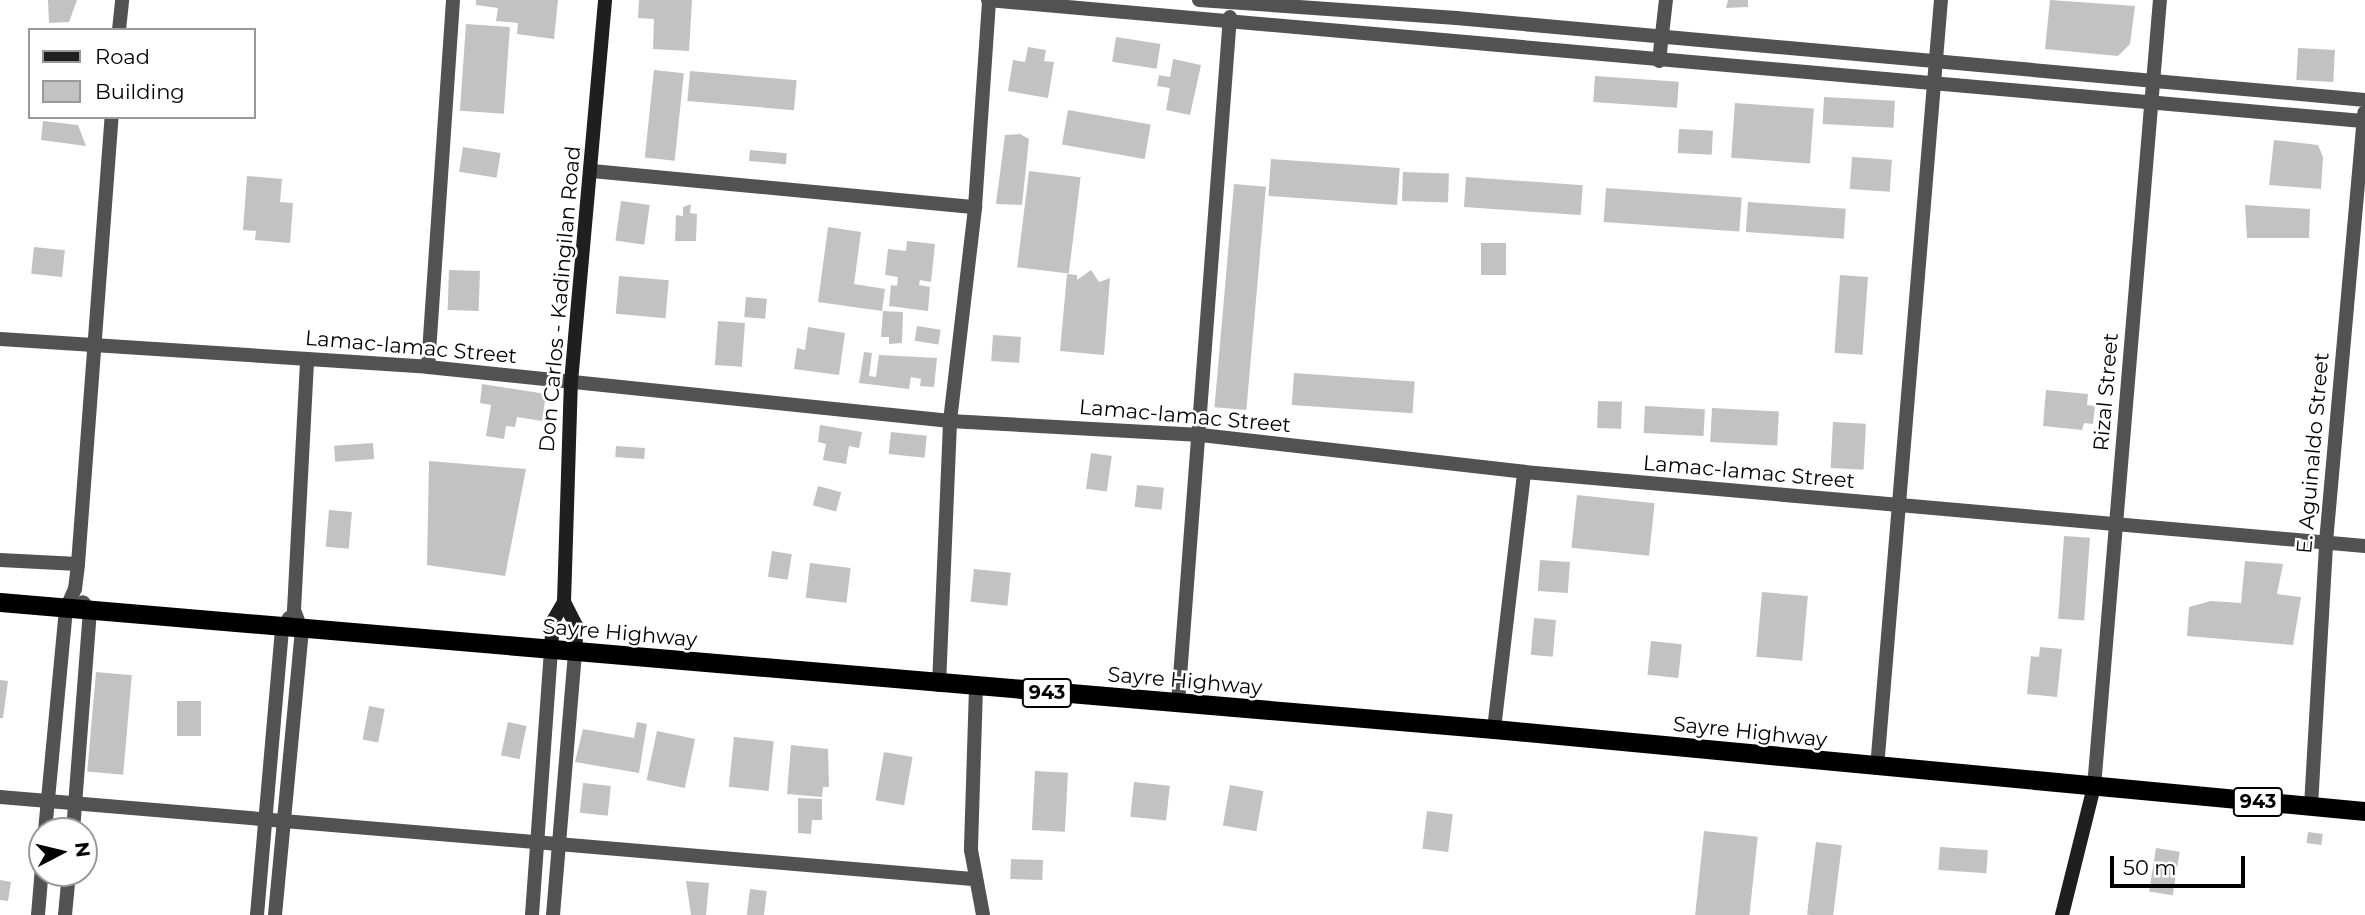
<!DOCTYPE html>
<style>
body{margin:0}
#map{position:relative;width:2365px;height:915px;overflow:hidden;background:#fff;font-family:Montserrat,sans-serif}
div>[style]{position:absolute}
[style*='--x']{left:calc(var(--x)*1px);top:calc(var(--y)*1px);width:calc(var(--w)*1px);rotate:calc(var(--a)*1deg)}
.building>*{inset:0;background:#c2c2c2;transform-origin:0 0}
.minor>*{height:14px;margin:-7px;padding:0 7px;transform-origin:7px;border-radius:7px;background:#525252}
.secondary>*{height:14px;margin:-7px;padding:0 7px;transform-origin:7px;border-radius:7px;background:#1f1f1f}
.trunk>*{height:19px;margin:-9.5px;padding:0 9.5px;transform-origin:9.5px;border-radius:9.5px;background:#000}
span{translate:-50% -50%;white-space:nowrap;text-align:center;line-height:1.15;-webkit-text-stroke:5px #fff;paint-order:stroke}
.shield-label span{padding:2px 5px;background:#fff;border:2px solid;border-radius:5px;-webkit-text-stroke-width:0}
.shield-label{font-size:19px;color:#000;font-weight:700}
.street-label{font-size:21px;color:#000}
.legend{position:absolute;left:28px;top:28px;width:228px;height:91px;box-sizing:border-box;background:#fff;border:2px solid #999;margin:0;padding:9px 12px;list-style:none;font-size:21px;color:#000}
.legend li{display:flex;align-items:center;gap:14px;height:35px}
.legend b{width:35px;border:2px solid #999}
.north{position:absolute;left:28px;top:817px;width:70px;height:70px;box-sizing:border-box;background:#fff;border:2px solid #999;border-radius:50%;rotate:83deg;font-size:19px;font-weight:700;line-height:28px;text-align:center;color:#000}
.north::after{content:'';display:block;margin:auto;width:24px;height:32px;background:#000;clip-path:polygon(50% 0,100% 100%,50% 72%,0 100%)}
.scale{position:absolute;left:2110px;top:856px;width:135px;height:32px;box-sizing:border-box;border:4px solid #000;border-top:0;padding-left:9px;font-size:21px;line-height:24px;white-space:nowrap;color:#000;-webkit-text-stroke:5px #fff;paint-order:stroke}
</style>
<div id="map">
<div class="building">
<div style="clip-path:polygon(48px 0,77px 0,69px 22px,49px 23px)"></div>
<div style="clip-path:polygon(476px 0,558px 0,554px 39px,517px 34px,518px 23px,496px 21px,498px 8px,476px 5px)"></div>
<div style="clip-path:polygon(639px 0,692px 0,689px 51px,653px 49px,654px 19px,638px 18px)"></div>
<div style="clip-path:polygon(1728px 0,1748px 0,1748px 7px,1726px 8px)"></div>
<div style="clip-path:polygon(2050px 0,2135px 6px,2130px 44px,2118px 56px,2045px 49px)"></div>
<div style="left:466px;top:24px;width:44px;height:87px;rotate:4deg"></div>
<div style="left:1116px;top:37px;width:45px;height:25px;rotate:9deg"></div>
<div style="clip-path:polygon(1028px 47px,1046px 50px,1044px 61px,1054px 62px,1048px 98px,1008px 91px,1013px 60px,1025px 62px)"></div>
<div style="left:2298px;top:48px;width:37px;height:32px;rotate:3deg"></div>
<div style="clip-path:polygon(1173px 59px,1201px 65px,1190px 115px,1166px 110px,1170px 88px,1157px 86px,1159px 75px,1170px 77px)"></div>
<div style="left:654px;top:70px;width:30px;height:88px;rotate:6deg"></div>
<div style="left:690px;top:71px;width:107px;height:30px;rotate:5deg"></div>
<div style="left:1595px;top:76px;width:84px;height:26px;rotate:4deg"></div>
<div style="left:1824px;top:97px;width:71px;height:27px;rotate:3deg"></div>
<div style="left:1735px;top:103px;width:79px;height:55px;rotate:4deg"></div>
<div style="left:1068px;top:110px;width:84px;height:35px;rotate:10deg"></div>
<div style="clip-path:polygon(43px 121px,78px 125px,86px 146px,41px 140px)"></div>
<div style="left:1679px;top:129px;width:34px;height:24px;rotate:3deg"></div>
<div style="clip-path:polygon(1020px 134px,1029px 139px,1022px 205px,996px 204px,1005px 135px)"></div>
<div style="clip-path:polygon(2274px 140px,2318px 145px,2323px 157px,2321px 189px,2269px 185px)"></div>
<div style="left:463px;top:147px;width:38px;height:25px;rotate:9deg"></div>
<div style="left:750px;top:150px;width:37px;height:11px;rotate:5deg"></div>
<div style="left:1852px;top:157px;width:40px;height:32px;rotate:4deg"></div>
<div style="left:1271px;top:159px;width:129px;height:37px;rotate:4deg"></div>
<div style="left:1029px;top:171px;width:52px;height:97px;rotate:7deg"></div>
<div style="left:1403px;top:172px;width:46px;height:29px;rotate:2deg"></div>
<div style="clip-path:polygon(247px 176px,282px 179px,280px 202px,293px 203px,290px 243px,255px 240px,256px 231px,243px 230px)"></div>
<div style="left:1466px;top:177px;width:117px;height:30px;rotate:4deg"></div>
<div style="left:1234px;top:184px;width:32px;height:224px;rotate:5deg"></div>
<div style="left:1606px;top:188px;width:136px;height:34px;rotate:4deg"></div>
<div style="left:621px;top:201px;width:29px;height:40px;rotate:8deg"></div>
<div style="left:1748px;top:202px;width:98px;height:30px;rotate:4deg"></div>
<div style="clip-path:polygon(691px 204px,690px 213px,697px 214px,696px 241px,675px 241px,676px 215px,683px 216px,683px 207px)"></div>
<div style="clip-path:polygon(2245px 205px,2310px 209px,2309px 238px,2247px 238px)"></div>
<div style="clip-path:polygon(828px 227px,861px 232px,854px 284px,885px 289px,882px 311px,818px 302px)"></div>
<div style="clip-path:polygon(907px 241px,935px 244px,931px 282px,920px 280px,919px 285px,930px 287px,928px 311px,889px 306px,891px 285px,897px 286px,898px 277px,885px 275px,888px 249px,906px 251px)"></div>
<div style="left:1481px;top:243px;width:25px;height:32px"></div>
<div style="left:34px;top:247px;width:31px;height:27px;rotate:6deg"></div>
<div style="left:449px;top:270px;width:31px;height:40px;rotate:2deg"></div>
<div style="clip-path:polygon(1091px 270px,1099px 282px,1110px 278px,1104px 355px,1060px 351px,1067px 274px,1077px 275px,1077px 280px)"></div>
<div style="left:1840px;top:275px;width:28px;height:78px;rotate:4deg"></div>
<div style="left:619px;top:276px;width:50px;height:38px;rotate:5deg"></div>
<div style="left:746px;top:297px;width:21px;height:20px;rotate:5deg"></div>
<div style="clip-path:polygon(883px 311px,903px 312px,902px 343px,889px 344px,889px 337px,881px 337px)"></div>
<div style="left:718px;top:321px;width:27px;height:44px;rotate:4deg"></div>
<div style="left:917px;top:326px;width:24px;height:15px;rotate:9deg"></div>
<div style="clip-path:polygon(808px 327px,845px 333px,839px 375px,794px 369px,797px 348px,805px 350px)"></div>
<div style="left:993px;top:335px;width:28px;height:26px;rotate:4deg"></div>
<div style="clip-path:polygon(864px 352px,872px 353px,869px 376px,876px 377px,879px 355px,937px 358px,934px 387px,920px 386px,921px 379px,911px 377px,909px 389px,859px 383px)"></div>
<div style="left:1294px;top:373px;width:121px;height:32px;rotate:4deg"></div>
<div style="clip-path:polygon(482px 384px,546px 394px,542px 421px,517px 417px,515px 427px,506px 426px,504px 439px,486px 436px,491px 405px,480px 403px)"></div>
<div style="clip-path:polygon(2046px 390px,2088px 394px,2087px 405px,2095px 406px,2093px 424px,2084px 423px,2082px 430px,2043px 426px)"></div>
<div style="left:1598px;top:401px;width:24px;height:27px;rotate:2deg"></div>
<div style="left:1645px;top:406px;width:60px;height:27px;rotate:3deg"></div>
<div style="left:1712px;top:408px;width:67px;height:34px;rotate:3deg"></div>
<div style="left:1833px;top:422px;width:33px;height:46px;rotate:3deg"></div>
<div style="clip-path:polygon(820px 425px,862px 432px,859px 448px,849px 446px,846px 464px,823px 460px,826px 444px,818px 442px)"></div>
<div style="left:891px;top:432px;width:36px;height:22px;rotate:6deg"></div>
<div style="left:373px;top:443px;width:16px;height:39px;rotate:86deg"></div>
<div style="left:616px;top:446px;width:29px;height:11px;rotate:4deg"></div>
<div style="left:1091px;top:453px;width:21px;height:36px;rotate:8deg"></div>
<div style="clip-path:polygon(429px 461px,526px 469px,505px 576px,427px 565px)"></div>
<div style="left:1137px;top:485px;width:27px;height:22px;rotate:6deg"></div>
<div style="left:818px;top:486px;width:24px;height:20px;rotate:15deg"></div>
<div style="left:1577px;top:495px;width:78px;height:53px;rotate:6deg"></div>
<div style="left:329px;top:510px;width:23px;height:37px;rotate:5deg"></div>
<div style="left:2064px;top:536px;width:26px;height:83px;rotate:4deg"></div>
<div style="left:772px;top:551px;width:20px;height:26px;rotate:9deg"></div>
<div style="left:1540px;top:560px;width:30px;height:31px;rotate:4deg"></div>
<div style="clip-path:polygon(2245px 561px,2283px 564px,2277px 594px,2301px 597px,2293px 645px,2187px 636px,2189px 607px,2211px 601px,2241px 603px)"></div>
<div style="left:810px;top:563px;width:41px;height:35px;rotate:7deg"></div>
<div style="left:974px;top:569px;width:37px;height:33px;rotate:6deg"></div>
<div style="left:1762px;top:592px;width:46px;height:65px;rotate:5deg"></div>
<div style="left:1534px;top:618px;width:22px;height:37px;rotate:5deg"></div>
<div style="left:1651px;top:641px;width:31px;height:34px;rotate:6deg"></div>
<div style="clip-path:polygon(2040px 647px,2062px 649px,2057px 697px,2027px 694px,2031px 656px,2039px 657px)"></div>
<div style="left:96px;top:672px;width:36px;height:100px;rotate:5deg"></div>
<div style="clip-path:polygon(0 680px,8px 681px,3px 718px,0 718px)"></div>
<div style="left:177px;top:701px;width:24px;height:35px"></div>
<div style="left:369px;top:706px;width:16px;height:34px;rotate:11deg"></div>
<div style="left:508px;top:722px;width:19px;height:34px;rotate:12deg"></div>
<div style="clip-path:polygon(637px 722px,647px 724px,639px 773px,575px 762px,583px 729px,634px 738px)"></div>
<div style="left:657px;top:731px;width:39px;height:50px;rotate:12deg"></div>
<div style="left:734px;top:737px;width:40px;height:50px;rotate:6deg"></div>
<div style="clip-path:polygon(791px 745px,828px 749px,829px 787px,823px 787px,822px 797px,787px 794px)"></div>
<div style="left:884px;top:752px;width:29px;height:49px;rotate:10deg"></div>
<div style="left:1035px;top:771px;width:33px;height:59px;rotate:3deg"></div>
<div style="left:1134px;top:782px;width:36px;height:35px;rotate:6deg"></div>
<div style="left:583px;top:783px;width:28px;height:30px;rotate:6deg"></div>
<div style="left:1230px;top:785px;width:34px;height:41px;rotate:10deg"></div>
<div style="clip-path:polygon(798px 798px,822px 799px,822px 820px,812px 820px,811px 834px,798px 833px)"></div>
<div style="left:1427px;top:811px;width:26px;height:38px;rotate:7deg"></div>
<div style="left:1704px;top:831px;width:54px;height:85px;rotate:6deg"></div>
<div style="left:2308px;top:832px;width:15px;height:11px;rotate:8deg"></div>
<div style="left:1816px;top:842px;width:26px;height:73px;rotate:7deg"></div>
<div style="left:1940px;top:847px;width:48px;height:23px;rotate:4deg"></div>
<div style="left:2156px;top:848px;width:24px;height:44px;rotate:9deg"></div>
<div style="left:1011px;top:859px;width:32px;height:20px;rotate:2deg"></div>
<div style="clip-path:polygon(0 880px,11px 882px,8px 901px,0 900px)"></div>
<div style="clip-path:polygon(686px 881px,709px 883px,706px 915px,691px 915px)"></div>
<div style="left:750px;top:889px;width:17px;height:26px;rotate:7deg"></div>
</div>
<div class="minor">
<div style="--x:988;--y:0;--w:1380;--a:5.03"></div>
<div style="--x:1199;--y:0;--w:258;--a:4"></div>
<div style="--x:1456;--y:18;--w:913;--a:5.15"></div>
<div style="--x:119;--y:30;--w:30;--a:-84"></div>
<div style="--x:1659;--y:61;--w:61;--a:-83.5"></div>
<div style="--x:592;--y:171;--w:385;--a:5.4"></div>
<div style="--x:0;--y:339;--w:429;--a:3.7"></div>
<div style="--x:428;--y:367;--w:525;--a:5.91"></div>
<div style="--x:950;--y:421;--w:251;--a:3.2"></div>
<div style="--x:1201;--y:435;--w:325;--a:6.5"></div>
<div style="--x:1524;--y:472;--w:844;--a:5.03"></div>
<div style="--x:428;--y:367;--w:368;--a:-86.1"></div>
<div style="--x:0;--y:560;--w:78;--a:2.9"></div>
<div style="--x:939;--y:685;--w:264;--a:-87.6"></div>
<div style="--x:950;--y:421;--w:215;--a:-83.3"></div>
<div style="--x:975;--y:207;--w:207;--a:-86.1"></div>
<div style="--x:976;--y:688;--w:162;--a:91.8"></div>
<div style="--x:971;--y:850;--w:66;--a:79.5"></div>
<div style="--x:1178;--y:703;--w:688;--a:-85.67"></div>
<div style="--x:1494;--y:729;--w:259;--a:-83.3"></div>
<div style="--x:1877;--y:768;--w:771;--a:-85.24"></div>
<div style="--x:2094;--y:787;--w:790;--a:-85.21"></div>
<div style="--x:0;--y:797;--w:976;--a:4.82"></div>
<div style="--x:2311;--y:806;--w:264;--a:-86.7"></div>
<div style="--x:2326;--y:542;--w:431;--a:-84.9"></div>
<div style="--x:45;--y:831;--w:223;--a:-84.6"></div>
<div style="--x:66;--y:609;--w:22;--a:-66"></div>
<div style="--x:75;--y:589;--w:25;--a:-83"></div>
<div style="--x:78;--y:564;--w:448;--a:-85.7"></div>
<div style="--x:73;--y:831;--w:221;--a:-85.6"></div>
<div style="--x:90;--y:611;--w:11;--a:-128"></div>
<div style="--x:38;--y:915;--w:48;--a:-85.2"></div>
<div style="--x:65;--y:915;--w:42;--a:-84.6"></div>
<div style="--x:257;--y:915;--w:286;--a:-85"></div>
<div style="--x:282;--y:630;--w:14;--a:-60"></div>
<div style="--x:275;--y:915;--w:285;--a:-84.6"></div>
<div style="--x:302;--y:631;--w:22;--a:-111"></div>
<div style="--x:294;--y:610;--w:250;--a:-87"></div>
<div style="--x:532;--y:915;--w:267;--a:-85.9"></div>
<div style="--x:553;--y:915;--w:265;--a:-85.2"></div>
</div>
<div class="secondary">
<div style="--x:564;--y:602;--w:220;--a:-88.2"></div>
<div style="--x:571;--y:382;--w:384;--a:-84.9"></div>
<div style="--x:564;--y:602;--w:28;--a:63"></div>
<div style="--x:577;--y:627;--w:24;--a:95"></div>
<div style="--x:551;--y:649;--w:28;--a:-86"></div>
<div style="--x:553;--y:621;--w:22;--a:-60"></div>
<div style="--x:2062;--y:915;--w:132;--a:-76"></div>
</div>
<div class="trunk">
<div style="--x:0;--y:602;--w:1499;--a:4.86"></div>
<div style="--x:1494;--y:729;--w:875;--a:5.38"></div>
</div>
<div class="shield-label">
<span style="left:1047px;top:693px">943</span>
<span style="left:2258px;top:802px">943</span>
</div>
<div class="street-label">
<span style="left:560px;top:299px;rotate:-85deg">Don Carlos - Kadingilan Road</span>
<span style="left:411px;top:347px;rotate:5deg">Lamac-lamac Street</span>
<span style="left:2106px;top:392px;rotate:-85deg">Rizal Street</span>
<span style="left:1185px;top:416px;rotate:5deg">Lamac-lamac Street</span>
<span style="left:2313px;top:453px;rotate:-85deg">E. Aguinaldo Street</span>
<span style="left:1749px;top:472px;rotate:5deg">Lamac-lamac Street</span>
<span style="left:620px;top:633px;rotate:5deg">Sayre Highway</span>
<span style="left:1185px;top:681px;rotate:5deg">Sayre Highway</span>
<span style="left:1750px;top:732px;rotate:6deg">Sayre Highway</span>
</div>
<ul class="legend">
<li><b style="height:9px;background:#1f1f1f"></b>Road</li>
<li><b style="height:19px;background:#c2c2c2"></b>Building</li>
</ul>
<div class="north">N</div>
<div class="scale">50 m</div>
</div>
